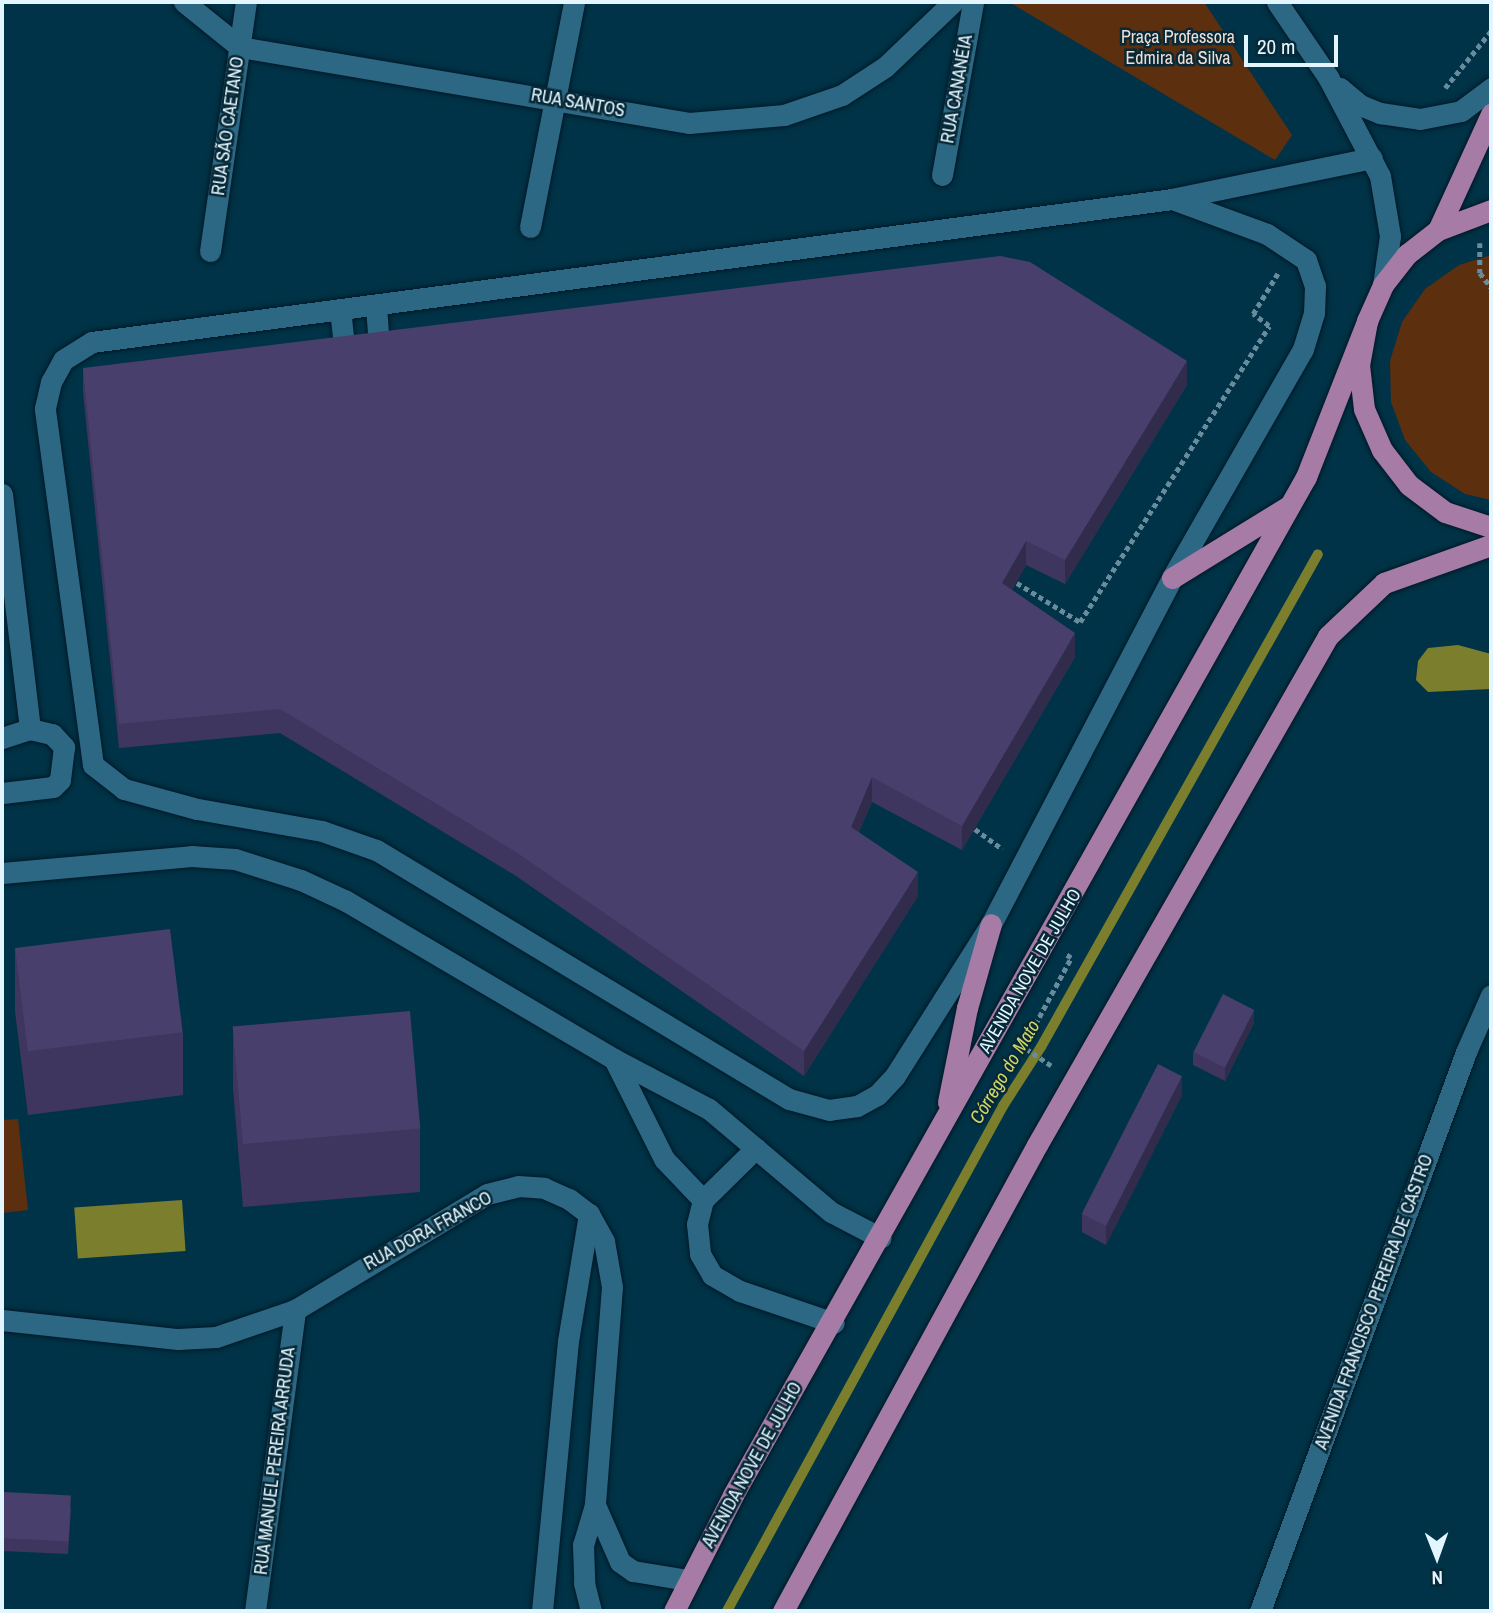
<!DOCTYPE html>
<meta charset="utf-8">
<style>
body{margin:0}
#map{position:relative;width:1493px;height:1613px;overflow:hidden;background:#003347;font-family:"Archivo Narrow",sans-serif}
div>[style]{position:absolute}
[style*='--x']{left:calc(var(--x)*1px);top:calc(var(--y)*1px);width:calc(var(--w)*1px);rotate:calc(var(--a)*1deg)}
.green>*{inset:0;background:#5c2f0f}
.water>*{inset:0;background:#7b7e2c;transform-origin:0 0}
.stream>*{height:10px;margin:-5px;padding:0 5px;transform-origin:5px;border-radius:5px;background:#7b7e2c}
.path>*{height:4.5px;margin-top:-2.25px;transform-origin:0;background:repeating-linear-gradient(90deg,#688c9c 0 5px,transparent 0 8.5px)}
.roads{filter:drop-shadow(0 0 2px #001927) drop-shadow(0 0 2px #001927)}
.minor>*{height:21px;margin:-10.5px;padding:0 10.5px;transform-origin:10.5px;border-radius:10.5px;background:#2c6884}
.major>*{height:21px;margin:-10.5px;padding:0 10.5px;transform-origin:10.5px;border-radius:10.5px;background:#a67ca6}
.wall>*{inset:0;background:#3e365e}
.shaded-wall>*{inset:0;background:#322c4c}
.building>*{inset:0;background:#483f6d;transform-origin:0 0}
span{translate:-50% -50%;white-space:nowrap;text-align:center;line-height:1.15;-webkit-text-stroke:5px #072836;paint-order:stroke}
.park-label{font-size:18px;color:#f1ddd2}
.street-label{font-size:18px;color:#e3f5ff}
.water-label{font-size:19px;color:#cfd567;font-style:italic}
.frame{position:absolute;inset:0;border:4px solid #e3f5ff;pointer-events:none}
.north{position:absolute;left:1402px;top:1522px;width:70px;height:70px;-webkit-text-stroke:5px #072836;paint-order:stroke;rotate:179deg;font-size:19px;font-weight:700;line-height:28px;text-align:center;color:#e3f5ff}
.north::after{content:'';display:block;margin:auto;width:24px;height:32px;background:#e3f5ff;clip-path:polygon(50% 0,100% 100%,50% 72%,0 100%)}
.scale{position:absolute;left:1244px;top:35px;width:94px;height:32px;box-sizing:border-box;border:4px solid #e3f5ff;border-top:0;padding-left:9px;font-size:21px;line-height:24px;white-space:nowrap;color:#e3f5ff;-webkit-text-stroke:5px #072836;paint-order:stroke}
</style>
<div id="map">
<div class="green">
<div style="clip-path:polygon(1009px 2px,1204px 2px,1292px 135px,1275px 160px)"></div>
<div style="clip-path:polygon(1491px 255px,1491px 500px,1465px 494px,1431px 472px,1405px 440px,1391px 402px,1390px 361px,1402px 322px,1425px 289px,1459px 265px)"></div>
<div style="clip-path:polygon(18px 1119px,28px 1210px,2px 1213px,2px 1120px)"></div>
</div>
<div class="water">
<div style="clip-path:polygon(1458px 645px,1491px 654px,1491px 689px,1428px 692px,1416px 680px,1418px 661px,1428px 648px)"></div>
<div style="left:182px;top:1200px;width:51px;height:108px;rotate:86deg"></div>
</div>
<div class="stream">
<div style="--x:727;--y:1611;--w:576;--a:-61.34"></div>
<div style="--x:1003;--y:1106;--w:70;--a:-57.2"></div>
<div style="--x:1041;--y:1047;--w:565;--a:-60.67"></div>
</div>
<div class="path">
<div style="--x:1445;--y:88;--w:73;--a:-51.1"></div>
<div style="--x:1480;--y:243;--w:30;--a:90"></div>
<div style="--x:1480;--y:273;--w:18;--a:52"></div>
<div style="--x:1017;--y:583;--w:74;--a:31.8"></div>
<div style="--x:1080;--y:622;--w:351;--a:-57.4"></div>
<div style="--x:1269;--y:326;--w:20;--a:-143"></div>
<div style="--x:1253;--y:314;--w:48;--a:-58.6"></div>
<div style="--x:975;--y:829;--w:34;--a:36"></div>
<div style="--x:1051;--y:1066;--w:34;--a:-146"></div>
<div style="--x:1023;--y:1047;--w:101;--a:-61.7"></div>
<div style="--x:1071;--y:958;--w:7;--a:-146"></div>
</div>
<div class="roads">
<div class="minor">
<div style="--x:184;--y:2;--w:72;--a:38.8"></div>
<div style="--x:240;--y:47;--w:455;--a:9.6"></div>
<div style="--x:689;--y:123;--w:95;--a:-4.8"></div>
<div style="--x:784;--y:115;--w:61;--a:-19"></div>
<div style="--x:842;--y:95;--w:51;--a:-33.1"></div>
<div style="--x:885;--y:67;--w:94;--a:-43.7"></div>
<div style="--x:1277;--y:2;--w:91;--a:55.8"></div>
<div style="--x:1328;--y:77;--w:112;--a:62.3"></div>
<div style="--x:1380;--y:176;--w:61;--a:80.5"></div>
<div style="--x:1390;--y:236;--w:49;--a:98.1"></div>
<div style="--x:1340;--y:88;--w:26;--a:40"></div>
<div style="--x:1360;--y:105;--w:22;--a:22"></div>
<div style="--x:1380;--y:113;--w:40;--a:8.5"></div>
<div style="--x:1420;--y:119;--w:42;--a:-11"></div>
<div style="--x:1461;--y:111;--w:38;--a:-37"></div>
<div style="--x:942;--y:175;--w:176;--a:-79.8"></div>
<div style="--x:1172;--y:199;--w:101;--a:20.2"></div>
<div style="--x:1267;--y:234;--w:47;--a:33.7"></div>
<div style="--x:1306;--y:260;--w:28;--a:71"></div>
<div style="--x:1315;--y:286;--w:27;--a:92"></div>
<div style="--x:1314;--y:313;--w:38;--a:107"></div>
<div style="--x:1303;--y:349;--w:264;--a:119.8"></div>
<div style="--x:1172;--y:578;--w:390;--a:117.6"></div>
<div style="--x:991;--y:924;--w:180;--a:122.3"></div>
<div style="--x:895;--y:1076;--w:26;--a:133"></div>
<div style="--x:877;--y:1095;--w:23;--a:151"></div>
<div style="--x:857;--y:1106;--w:28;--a:172"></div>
<div style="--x:829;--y:1110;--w:41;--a:-164.6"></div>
<div style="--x:789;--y:1099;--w:482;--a:-148.9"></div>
<div style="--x:376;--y:850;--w:57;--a:-160.6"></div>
<div style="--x:322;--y:831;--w:127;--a:-170"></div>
<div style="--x:197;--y:809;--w:76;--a:-164.7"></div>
<div style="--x:124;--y:789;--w:39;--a:-142"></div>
<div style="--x:93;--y:765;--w:360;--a:-97.7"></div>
<div style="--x:45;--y:408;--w:27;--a:-77"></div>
<div style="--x:51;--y:382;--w:25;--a:-61"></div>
<div style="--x:63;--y:360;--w:34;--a:-32"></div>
<div style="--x:92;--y:342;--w:1089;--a:-7.54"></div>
<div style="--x:1172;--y:199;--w:204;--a:-11.6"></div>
<div style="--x:530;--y:227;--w:229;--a:-78.9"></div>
<div style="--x:210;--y:251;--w:252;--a:-81.8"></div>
<div style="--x:376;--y:306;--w:54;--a:85.8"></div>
<div style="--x:340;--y:309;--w:55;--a:83.8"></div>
<div style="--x:2;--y:494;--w:237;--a:83.2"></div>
<div style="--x:30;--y:729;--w:23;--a:13"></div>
<div style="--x:52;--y:734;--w:18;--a:47"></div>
<div style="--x:64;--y:747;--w:33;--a:97"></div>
<div style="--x:60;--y:780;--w:10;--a:135"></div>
<div style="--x:53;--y:787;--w:51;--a:173.3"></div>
<div style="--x:2;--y:738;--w:29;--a:-18"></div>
<div style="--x:2;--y:873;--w:190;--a:-5.1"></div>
<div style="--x:191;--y:856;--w:44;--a:3.9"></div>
<div style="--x:235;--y:859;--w:69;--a:17.7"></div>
<div style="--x:301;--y:880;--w:50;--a:25"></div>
<div style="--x:346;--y:901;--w:311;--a:30.5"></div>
<div style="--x:614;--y:1059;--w:107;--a:27.8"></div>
<div style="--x:709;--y:1109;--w:160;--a:40.2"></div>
<div style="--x:831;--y:1212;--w:56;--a:27.5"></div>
<div style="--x:614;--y:1059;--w:112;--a:63.4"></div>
<div style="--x:664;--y:1159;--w:57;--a:46.4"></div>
<div style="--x:703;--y:1200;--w:25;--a:104"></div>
<div style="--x:697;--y:1224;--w:30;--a:84"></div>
<div style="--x:700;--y:1254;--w:24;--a:60"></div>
<div style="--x:712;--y:1275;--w:32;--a:30"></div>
<div style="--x:740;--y:1291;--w:99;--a:18.8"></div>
<div style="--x:703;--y:1200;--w:74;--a:-44.5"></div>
<div style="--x:2;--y:1320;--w:177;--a:6.2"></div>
<div style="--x:178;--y:1339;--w:38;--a:-3"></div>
<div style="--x:216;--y:1337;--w:83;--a:-18.9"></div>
<div style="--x:295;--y:1310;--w:224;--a:-31.1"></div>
<div style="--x:487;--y:1194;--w:32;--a:-14"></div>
<div style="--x:518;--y:1186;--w:26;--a:4"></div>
<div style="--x:544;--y:1188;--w:27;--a:24"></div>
<div style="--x:569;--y:1199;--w:25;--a:37"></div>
<div style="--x:589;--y:1214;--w:31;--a:61"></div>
<div style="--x:604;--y:1241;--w:47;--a:80.1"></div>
<div style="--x:612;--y:1287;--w:219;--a:94.5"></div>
<div style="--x:595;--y:1505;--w:42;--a:106.7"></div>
<div style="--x:583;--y:1545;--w:38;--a:88"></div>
<div style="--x:584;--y:1583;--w:29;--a:76"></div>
<div style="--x:595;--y:1505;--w:62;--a:66.3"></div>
<div style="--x:620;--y:1562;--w:16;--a:35"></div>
<div style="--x:633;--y:1571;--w:56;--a:9.3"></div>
<div style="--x:255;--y:1611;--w:304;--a:-82.4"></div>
<div style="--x:542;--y:1611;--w:271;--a:-84.5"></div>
<div style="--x:568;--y:1341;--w:129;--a:-80.6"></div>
<div style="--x:1260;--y:1611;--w:596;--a:-69.77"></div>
<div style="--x:1466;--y:1052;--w:62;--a:-66.3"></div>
</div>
<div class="major">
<div style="--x:1491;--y:210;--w:57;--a:159.3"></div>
<div style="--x:1438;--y:230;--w:39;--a:142"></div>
<div style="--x:1407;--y:254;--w:39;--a:128"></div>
<div style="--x:1383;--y:285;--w:39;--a:114"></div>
<div style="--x:1367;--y:321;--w:45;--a:100.3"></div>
<div style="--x:1359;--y:365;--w:44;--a:83.5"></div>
<div style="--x:1364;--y:409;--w:45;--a:66.3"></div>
<div style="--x:1382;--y:450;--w:44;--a:52.4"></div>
<div style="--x:1409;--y:485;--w:45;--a:36.9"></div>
<div style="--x:1445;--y:512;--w:48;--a:18.1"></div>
<div style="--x:1438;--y:230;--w:128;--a:-65.4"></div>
<div style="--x:1172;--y:578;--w:135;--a:-31.7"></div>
<div style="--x:948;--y:1102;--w:96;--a:-78.6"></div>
<div style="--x:967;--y:1008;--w:87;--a:-74.1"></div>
<div style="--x:674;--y:1611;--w:130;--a:-63"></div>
<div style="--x:733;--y:1495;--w:1168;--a:-60.63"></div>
<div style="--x:1306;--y:477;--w:168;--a:-68.6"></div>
<div style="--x:783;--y:1611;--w:531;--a:-61.41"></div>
<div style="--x:1037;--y:1145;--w:586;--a:-60.24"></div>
<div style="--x:1328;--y:636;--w:77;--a:-43.4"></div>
<div style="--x:1384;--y:583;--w:114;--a:-19.6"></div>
</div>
</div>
<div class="wall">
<div style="clip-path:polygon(83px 368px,1187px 385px,1065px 584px,1026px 565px,1012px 590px,1075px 657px,962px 850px,872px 802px,859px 832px,918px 896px,804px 1076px,516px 876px,280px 733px,119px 748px,83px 392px)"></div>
<div style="clip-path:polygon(15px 948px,183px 1032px,183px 1095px,28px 1115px,15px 1011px)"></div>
<div style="clip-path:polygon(1254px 1023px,1225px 1081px,1193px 1065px,1193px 1052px)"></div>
<div style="clip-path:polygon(233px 1026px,420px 1129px,420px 1192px,243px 1207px,233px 1089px)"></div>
<div style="clip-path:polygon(1182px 1095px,1106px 1245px,1082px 1232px,1082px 1214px)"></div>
<div style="clip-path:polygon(71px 1508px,68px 1554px,2px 1551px,2px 1538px)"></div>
</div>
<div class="shaded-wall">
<div style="clip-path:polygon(1187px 361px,1187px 385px,1065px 584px,1065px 560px)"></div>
<div style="clip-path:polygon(1026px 541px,1026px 565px,1002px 608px,1002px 583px)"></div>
<div style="clip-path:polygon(1075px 633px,1075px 657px,962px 850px,962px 826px)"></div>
<div style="clip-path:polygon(872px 777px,872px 802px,851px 851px,851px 827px)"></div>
<div style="clip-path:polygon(918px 872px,918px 896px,804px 1076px,804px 1051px)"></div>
<div style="clip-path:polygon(1254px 1010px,1254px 1023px,1225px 1081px,1225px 1068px)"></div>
<div style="clip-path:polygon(1182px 1076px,1182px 1095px,1106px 1245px,1106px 1226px)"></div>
</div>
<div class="building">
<div style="clip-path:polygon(1000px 256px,1030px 262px,1187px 361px,1065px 560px,1026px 541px,1002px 583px,1075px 633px,962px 826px,872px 777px,851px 827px,918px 872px,804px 1051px,516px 852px,280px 709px,119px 724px,83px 368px)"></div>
<div style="left:170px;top:929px;width:104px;height:156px;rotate:83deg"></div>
<div style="left:1223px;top:994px;width:35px;height:65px;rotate:27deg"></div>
<div style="left:410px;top:1011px;width:118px;height:178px;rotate:85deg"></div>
<div style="left:1158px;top:1064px;width:27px;height:168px;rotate:27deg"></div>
<div style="left:4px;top:1492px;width:67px;height:46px;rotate:3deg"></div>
</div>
<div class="park-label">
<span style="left:1178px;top:48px">Praça Professora<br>Edmira da Silva</span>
</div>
<div class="street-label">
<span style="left:957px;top:89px;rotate:-80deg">RUA CANANÉIA</span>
<span style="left:578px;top:103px;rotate:10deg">RUA SANTOS</span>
<span style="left:228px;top:126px;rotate:-82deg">RUA SÃO CAETANO</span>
<span style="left:1030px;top:971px;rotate:-60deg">AVENIDA NOVE DE JULHO</span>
<span style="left:428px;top:1231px;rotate:-29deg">RUA DORA FRANCO</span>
<span style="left:1374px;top:1302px;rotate:-70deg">AVENIDA FRANCISCO PEREIRA DE CASTRO</span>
<span style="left:275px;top:1461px;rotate:-83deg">RUA MANUEL PEREIRA ARRUDA</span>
<span style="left:752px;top:1465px;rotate:-61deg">AVENIDA NOVE DE JULHO</span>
</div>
<div class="water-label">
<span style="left:1005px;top:1072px;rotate:-59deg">Córrego do Mato</span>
</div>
<div class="frame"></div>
<div class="north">N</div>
<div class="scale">20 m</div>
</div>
